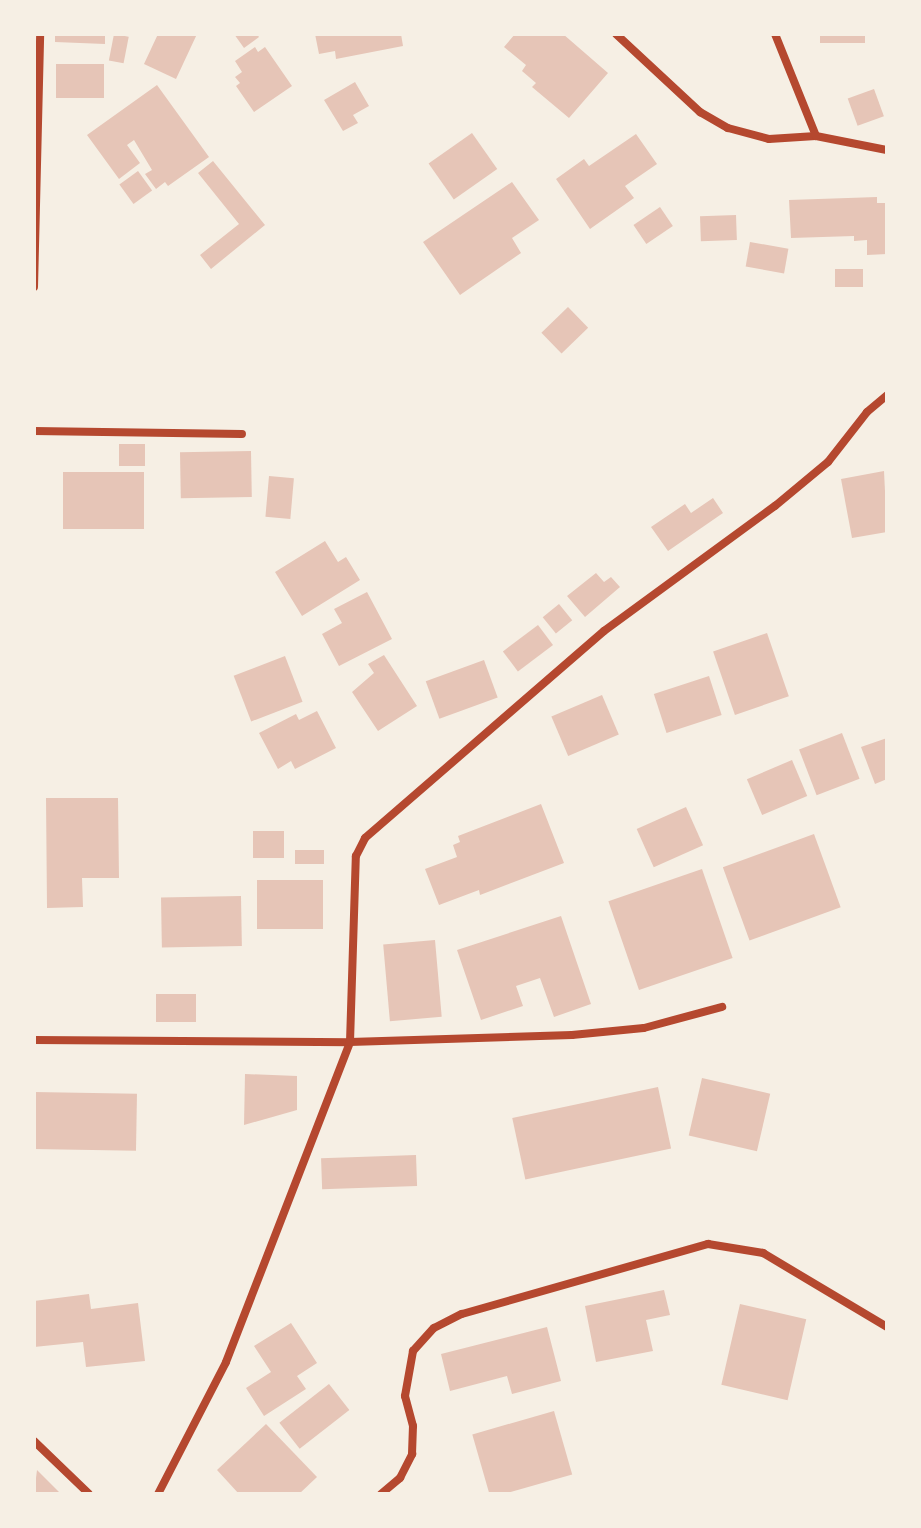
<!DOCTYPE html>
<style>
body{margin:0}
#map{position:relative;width:921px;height:1528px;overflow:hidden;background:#f6efe4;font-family:Bitter,serif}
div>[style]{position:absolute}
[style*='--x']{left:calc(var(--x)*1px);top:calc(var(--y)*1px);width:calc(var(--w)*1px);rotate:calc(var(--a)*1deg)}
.building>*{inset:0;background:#e6c5b7;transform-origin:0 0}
.minor>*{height:8px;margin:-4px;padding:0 4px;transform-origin:4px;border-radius:4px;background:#b5482f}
span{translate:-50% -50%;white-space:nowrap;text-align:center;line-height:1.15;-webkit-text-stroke:8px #f6efe4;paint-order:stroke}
.frame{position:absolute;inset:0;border:36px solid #f6efe4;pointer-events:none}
</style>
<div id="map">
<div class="building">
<div style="clip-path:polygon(55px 34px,105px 34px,105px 44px,55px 42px)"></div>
<div style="left:114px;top:34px;width:15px;height:27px;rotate:11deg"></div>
<div style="clip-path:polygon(158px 34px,197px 34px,176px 79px,144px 64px)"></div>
<div style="clip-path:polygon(234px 34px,257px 34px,259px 37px,244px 48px)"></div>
<div style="clip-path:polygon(315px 34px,401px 34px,403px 46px,336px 59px,335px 51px,319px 54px)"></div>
<div style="clip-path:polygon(515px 34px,563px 34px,608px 73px,569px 118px,532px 87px,536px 83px,522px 71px,526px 65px,504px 47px)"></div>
<div style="left:820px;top:34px;width:45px;height:9px"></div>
<div style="clip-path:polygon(255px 47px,258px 52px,265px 47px,292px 86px,254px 112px,236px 86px,240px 83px,235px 77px,242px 72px,235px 61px)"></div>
<div style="left:56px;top:64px;width:48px;height:34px"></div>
<div style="clip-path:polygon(355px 82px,369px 106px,353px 115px,358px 123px,343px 131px,324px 100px)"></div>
<div style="clip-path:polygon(157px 85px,209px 157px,168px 186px,165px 182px,156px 189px,145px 174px,152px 170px,134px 140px,127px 145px,140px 163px,119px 179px,87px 135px)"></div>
<div style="left:874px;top:89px;width:29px;height:28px;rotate:70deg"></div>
<div style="left:472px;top:133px;width:44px;height:53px;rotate:55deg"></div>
<div style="clip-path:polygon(636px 134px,657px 164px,625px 186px,634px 198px,590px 229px,556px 179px,584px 159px,589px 166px)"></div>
<div style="clip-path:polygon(213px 161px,265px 225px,211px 269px,200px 255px,239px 224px,198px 173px)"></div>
<div style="left:138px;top:171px;width:24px;height:23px;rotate:54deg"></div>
<div style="clip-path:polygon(512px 182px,539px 220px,512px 238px,521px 253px,460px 295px,423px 242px)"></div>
<div style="clip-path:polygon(877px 197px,877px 203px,887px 203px,887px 254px,867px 255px,867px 240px,854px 241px,854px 236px,791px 238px,789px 200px)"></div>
<div style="left:660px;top:207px;width:23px;height:32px;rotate:56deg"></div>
<div style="left:736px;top:215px;width:25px;height:36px;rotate:88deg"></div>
<div style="left:750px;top:242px;width:39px;height:25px;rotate:10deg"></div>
<div style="left:835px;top:269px;width:28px;height:18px"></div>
<div style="left:568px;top:307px;width:29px;height:37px;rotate:46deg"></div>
<div style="left:119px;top:444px;width:26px;height:22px"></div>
<div style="left:251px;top:451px;width:46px;height:71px;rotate:89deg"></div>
<div style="clip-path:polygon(884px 471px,887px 532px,852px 538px,841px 479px)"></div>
<div style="left:144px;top:472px;width:57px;height:81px;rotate:90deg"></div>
<div style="left:269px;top:476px;width:25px;height:41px;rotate:5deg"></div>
<div style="clip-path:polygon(713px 498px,723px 513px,668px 551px,651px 527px,685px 504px,691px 513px)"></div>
<div style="clip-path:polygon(325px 541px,338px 562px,346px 557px,360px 580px,302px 616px,275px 572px)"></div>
<div style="clip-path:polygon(596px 573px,604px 582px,611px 577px,620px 587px,585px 617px,567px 596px)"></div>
<div style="clip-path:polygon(367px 592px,392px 639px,339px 666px,322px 634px,342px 623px,334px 609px)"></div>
<div style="left:559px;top:604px;width:21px;height:21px;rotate:51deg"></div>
<div style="left:538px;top:625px;width:25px;height:44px;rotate:53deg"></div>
<div style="left:767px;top:633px;width:67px;height:57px;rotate:71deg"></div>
<div style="clip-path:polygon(384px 655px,417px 706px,378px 731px,352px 692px,374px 673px,368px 664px)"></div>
<div style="left:285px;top:656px;width:49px;height:55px;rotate:69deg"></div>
<div style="left:484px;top:660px;width:40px;height:62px;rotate:70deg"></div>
<div style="left:709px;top:676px;width:41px;height:58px;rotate:72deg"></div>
<div style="left:602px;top:695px;width:43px;height:55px;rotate:67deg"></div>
<div style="clip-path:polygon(317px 711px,336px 748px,295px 769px,291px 761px,278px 769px,259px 733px,296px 714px,299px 720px)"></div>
<div style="left:842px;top:733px;width:49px;height:46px;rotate:69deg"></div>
<div style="clip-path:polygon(887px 738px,887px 779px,875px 784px,861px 747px)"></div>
<div style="left:792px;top:760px;width:39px;height:49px;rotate:67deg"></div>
<div style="clip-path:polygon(46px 798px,118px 798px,119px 878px,82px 878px,83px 907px,47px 908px)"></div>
<div style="clip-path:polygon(541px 804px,564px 863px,480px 895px,479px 890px,439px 905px,425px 869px,457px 857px,453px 845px,460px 842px,458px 836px)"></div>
<div style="left:686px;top:807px;width:42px;height:54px;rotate:66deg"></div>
<div style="left:284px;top:831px;width:27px;height:31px;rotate:90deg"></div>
<div style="left:814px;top:834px;width:78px;height:97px;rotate:70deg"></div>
<div style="left:295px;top:850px;width:29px;height:14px"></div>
<div style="left:702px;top:869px;width:94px;height:99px;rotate:71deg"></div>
<div style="left:257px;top:880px;width:66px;height:49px"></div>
<div style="left:241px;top:896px;width:50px;height:80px;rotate:89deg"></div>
<div style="clip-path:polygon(561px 916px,591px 1004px,554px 1017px,540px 978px,516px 986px,523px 1006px,481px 1020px,457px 950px)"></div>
<div style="left:435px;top:940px;width:77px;height:52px;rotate:85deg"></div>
<div style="left:156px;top:994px;width:40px;height:28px"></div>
<div style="clip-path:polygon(245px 1074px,297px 1076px,297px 1110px,244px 1125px)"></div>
<div style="left:702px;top:1078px;width:70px;height:59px;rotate:13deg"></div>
<div style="left:658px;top:1087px;width:63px;height:149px;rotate:78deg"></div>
<div style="left:34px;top:1092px;width:103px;height:57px;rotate:1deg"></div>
<div style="left:416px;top:1155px;width:31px;height:95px;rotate:88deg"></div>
<div style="clip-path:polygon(664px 1290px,670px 1315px,646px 1320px,653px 1351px,596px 1362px,585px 1306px)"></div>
<div style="clip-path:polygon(89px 1294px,91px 1309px,138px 1303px,145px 1361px,86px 1367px,83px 1342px,34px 1347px,34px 1301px)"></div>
<div style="left:740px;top:1304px;width:68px;height:83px;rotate:13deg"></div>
<div style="clip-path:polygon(291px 1323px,317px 1363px,297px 1376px,306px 1389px,264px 1416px,246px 1388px,271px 1372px,254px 1346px)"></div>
<div style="clip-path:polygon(547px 1327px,561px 1381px,512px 1394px,507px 1376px,450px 1391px,441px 1354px)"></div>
<div style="left:329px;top:1384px;width:33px;height:63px;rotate:52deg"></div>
<div style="left:554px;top:1411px;width:66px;height:85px;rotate:74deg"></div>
<div style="clip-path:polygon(266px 1424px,317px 1477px,299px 1494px,239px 1494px,217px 1470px)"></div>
<div style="clip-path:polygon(37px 1470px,59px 1492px,58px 1494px,34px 1494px)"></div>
</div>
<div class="minor">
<div style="--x:616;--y:34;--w:115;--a:42.9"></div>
<div style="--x:700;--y:112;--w:32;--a:30"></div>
<div style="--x:728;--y:128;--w:42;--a:15"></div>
<div style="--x:769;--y:139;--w:47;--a:-3.7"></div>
<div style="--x:816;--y:136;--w:72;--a:11.2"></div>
<div style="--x:775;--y:34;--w:110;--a:68.1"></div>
<div style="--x:34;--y:287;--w:253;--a:-88.6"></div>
<div style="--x:34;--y:431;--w:208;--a:0.8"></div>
<div style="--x:34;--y:1040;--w:316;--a:0.4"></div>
<div style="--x:350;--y:1042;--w:222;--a:-1.8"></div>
<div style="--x:572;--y:1035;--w:72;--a:-5.6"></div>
<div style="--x:644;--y:1028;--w:81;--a:-15.1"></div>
<div style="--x:34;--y:1441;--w:76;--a:43.9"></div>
<div style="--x:158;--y:1494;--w:148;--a:-62.7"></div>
<div style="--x:226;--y:1362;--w:343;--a:-68.8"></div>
<div style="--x:350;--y:1042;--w:186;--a:-88.2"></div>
<div style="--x:356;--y:856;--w:20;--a:-63"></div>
<div style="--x:365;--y:838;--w:316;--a:-40.9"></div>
<div style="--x:604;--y:631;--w:212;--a:-36.2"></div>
<div style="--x:775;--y:506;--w:69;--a:-39.7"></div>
<div style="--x:828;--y:462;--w:63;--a:-52"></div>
<div style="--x:867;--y:412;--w:26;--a:-40"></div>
<div style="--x:381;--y:1494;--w:25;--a:-40"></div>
<div style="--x:400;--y:1478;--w:27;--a:-63"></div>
<div style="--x:412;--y:1454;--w:28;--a:-88"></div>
<div style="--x:413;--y:1426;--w:31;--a:-105"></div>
<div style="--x:405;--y:1396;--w:46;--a:-79.9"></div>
<div style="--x:413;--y:1351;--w:31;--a:-48"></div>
<div style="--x:434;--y:1328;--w:31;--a:-27"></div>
<div style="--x:462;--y:1314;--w:256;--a:-15.9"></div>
<div style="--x:708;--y:1244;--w:56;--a:9.3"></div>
<div style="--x:763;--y:1253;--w:144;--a:30.8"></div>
</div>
<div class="frame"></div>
</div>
